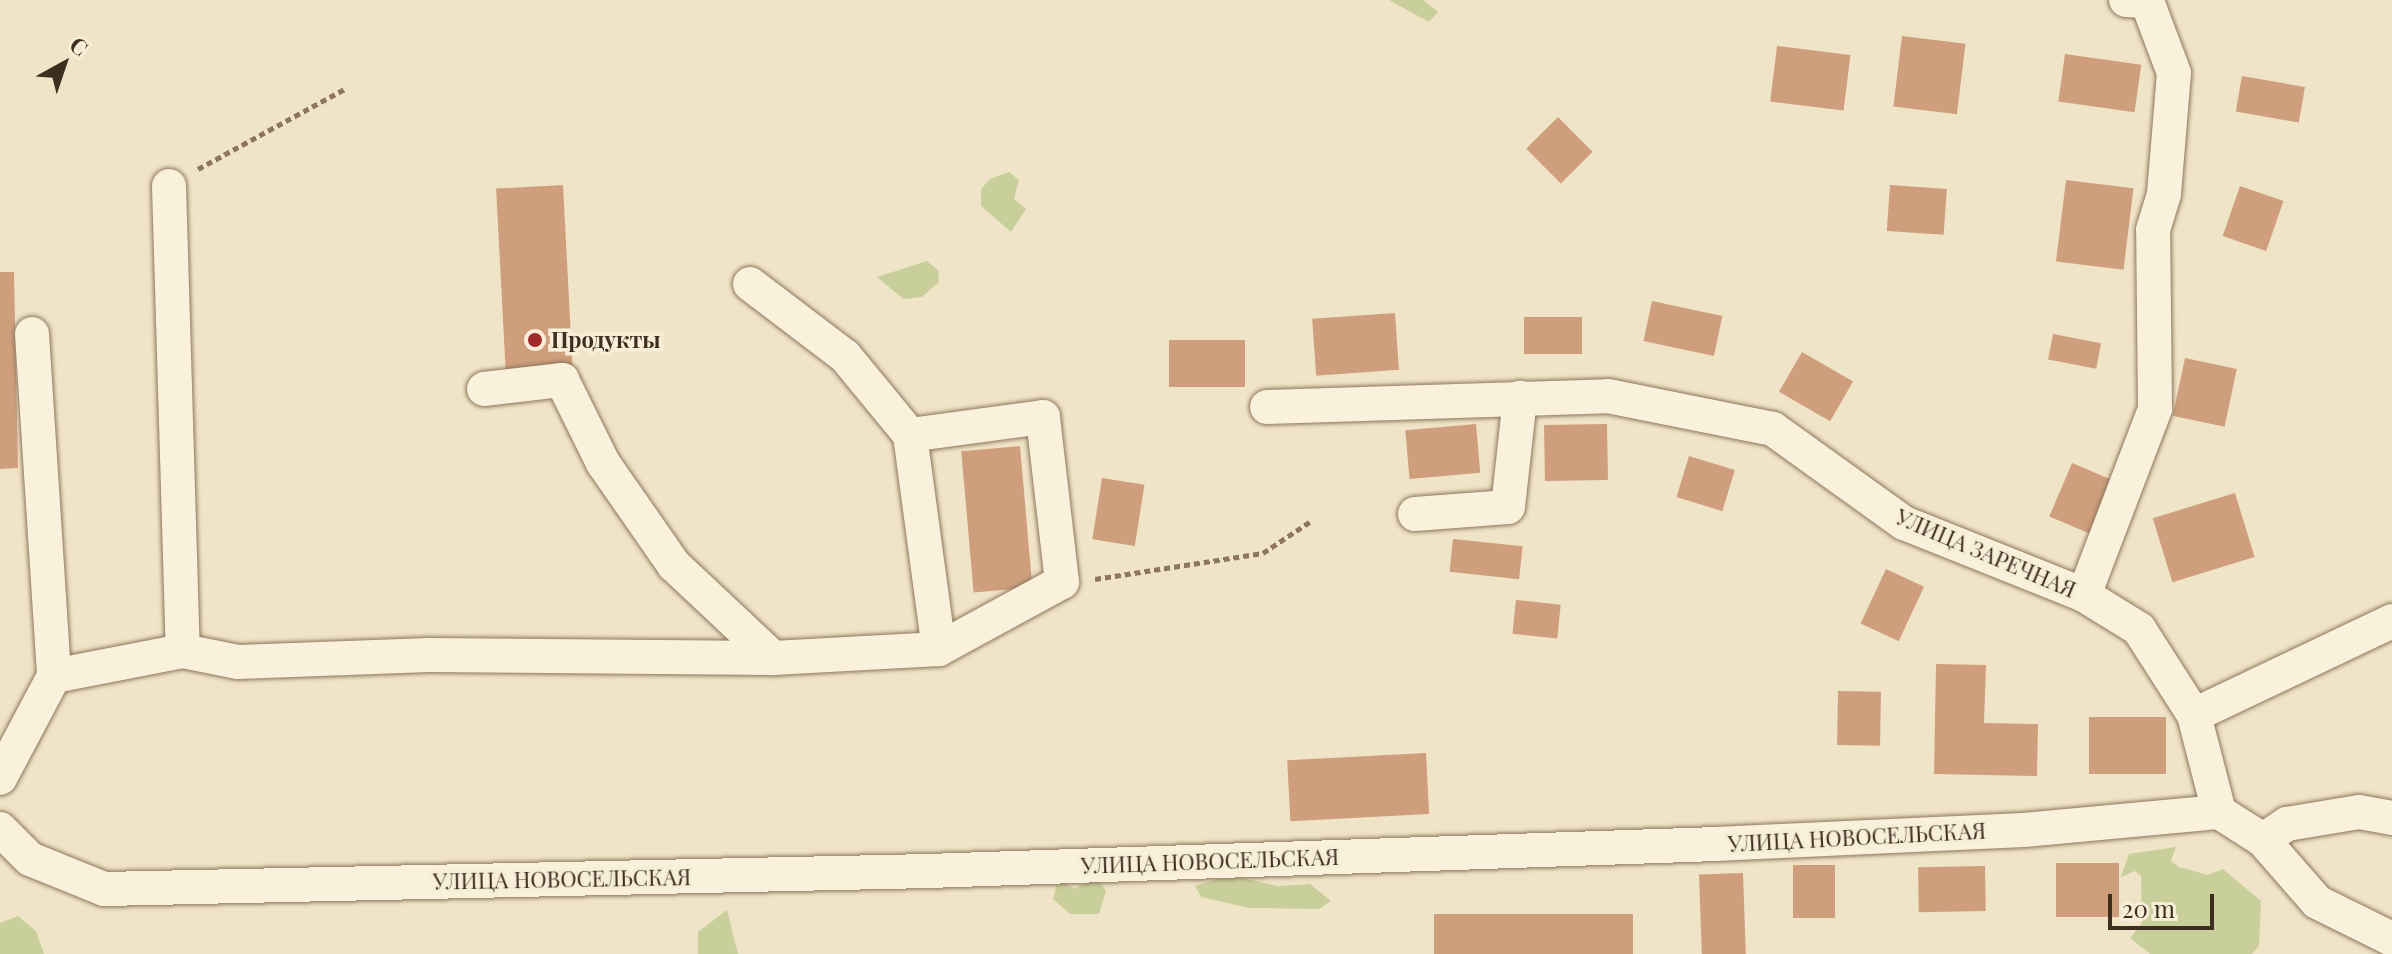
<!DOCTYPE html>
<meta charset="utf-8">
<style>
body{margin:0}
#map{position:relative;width:2392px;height:954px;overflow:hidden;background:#f0e4c8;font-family:"Playfair Display",serif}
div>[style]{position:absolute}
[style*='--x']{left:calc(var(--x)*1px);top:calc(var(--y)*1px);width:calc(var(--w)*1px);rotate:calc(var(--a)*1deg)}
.green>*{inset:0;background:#c9cf9b}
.building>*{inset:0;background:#cf9f7d;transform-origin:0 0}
.path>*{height:5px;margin-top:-2.5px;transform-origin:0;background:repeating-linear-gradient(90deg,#8d765c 0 6px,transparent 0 10px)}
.roads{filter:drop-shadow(0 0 2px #8d765c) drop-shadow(0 0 2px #8d765c)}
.minor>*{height:34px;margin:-17px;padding:0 17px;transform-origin:17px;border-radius:17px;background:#faf1dc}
.dots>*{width:22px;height:22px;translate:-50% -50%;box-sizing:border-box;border:4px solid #f7eed8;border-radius:50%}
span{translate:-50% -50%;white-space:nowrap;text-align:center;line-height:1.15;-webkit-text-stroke:7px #f7eed8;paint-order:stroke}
.poi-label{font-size:22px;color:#3d2e20;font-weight:700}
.left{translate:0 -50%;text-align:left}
.street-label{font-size:22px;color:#3d2e20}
.north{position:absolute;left:24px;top:24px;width:80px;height:80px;-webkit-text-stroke:6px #f7eed8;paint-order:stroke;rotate:40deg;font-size:22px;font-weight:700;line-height:32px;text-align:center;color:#3d2e20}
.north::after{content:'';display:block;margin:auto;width:28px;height:36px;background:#3d2e20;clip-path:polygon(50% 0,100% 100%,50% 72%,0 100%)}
.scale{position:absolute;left:2108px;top:894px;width:106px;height:36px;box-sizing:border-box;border:4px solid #3d2e20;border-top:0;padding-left:10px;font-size:24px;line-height:28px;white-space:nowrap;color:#3d2e20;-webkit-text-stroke:6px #f7eed8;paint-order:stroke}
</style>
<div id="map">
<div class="green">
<div style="clip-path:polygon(1389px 0,1423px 0,1438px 12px,1429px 22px)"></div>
<div style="clip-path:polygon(1009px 172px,1019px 180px,1014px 199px,1026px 209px,1011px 232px,981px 206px,981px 189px,990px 179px)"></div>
<div style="clip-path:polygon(927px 261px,938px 270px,939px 282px,922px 297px,903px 299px,877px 277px)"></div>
<div style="clip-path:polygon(2176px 847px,2171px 861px,2179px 867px,2208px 875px,2223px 869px,2261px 901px,2259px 946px,2252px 954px,2150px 954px,2130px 938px,2142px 923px,2141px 876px,2135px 871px,2121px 877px,2129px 854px)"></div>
<div style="clip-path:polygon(1230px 875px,1278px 886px,1310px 884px,1331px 901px,1319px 909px,1249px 908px,1201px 897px,1195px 886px)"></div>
<div style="clip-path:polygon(1097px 877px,1106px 891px,1099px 914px,1070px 914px,1053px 899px,1058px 880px,1075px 889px)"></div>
<div style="clip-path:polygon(727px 910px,738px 954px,698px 954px,698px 932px)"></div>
<div style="clip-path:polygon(18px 916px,36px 931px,44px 954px,0 954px,0 923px)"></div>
</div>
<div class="building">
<div style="left:1902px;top:36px;width:64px;height:71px;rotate:7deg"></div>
<div style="left:1777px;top:46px;width:74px;height:56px;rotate:7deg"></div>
<div style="left:2065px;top:54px;width:77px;height:48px;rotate:8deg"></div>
<div style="left:2242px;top:76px;width:64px;height:36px;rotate:10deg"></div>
<div style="left:1558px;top:117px;width:49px;height:45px;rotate:45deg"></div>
<div style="left:2066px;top:180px;width:68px;height:82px;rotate:7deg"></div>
<div style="left:563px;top:185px;width:186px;height:67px;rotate:87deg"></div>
<div style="left:1890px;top:185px;width:57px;height:46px;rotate:4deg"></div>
<div style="left:2240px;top:186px;width:46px;height:53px;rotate:19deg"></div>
<div style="clip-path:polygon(0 272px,14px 272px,18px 468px,0 469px)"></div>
<div style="left:1652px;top:301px;width:72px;height:41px;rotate:12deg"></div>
<div style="left:1395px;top:313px;width:57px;height:83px;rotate:86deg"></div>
<div style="left:1524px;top:317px;width:58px;height:37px"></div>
<div style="left:2053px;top:334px;width:49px;height:26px;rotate:11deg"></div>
<div style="left:1169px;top:340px;width:76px;height:47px"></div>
<div style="left:1802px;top:352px;width:59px;height:46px;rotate:30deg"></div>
<div style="left:2185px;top:358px;width:53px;height:59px;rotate:12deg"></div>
<div style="left:1476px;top:424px;width:49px;height:71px;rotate:85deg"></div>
<div style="left:1607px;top:424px;width:56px;height:63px;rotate:89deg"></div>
<div style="left:1020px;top:446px;width:142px;height:59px;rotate:85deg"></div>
<div style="left:1689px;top:456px;width:48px;height:43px;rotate:17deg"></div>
<div style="left:2072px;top:463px;width:52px;height:58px;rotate:23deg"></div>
<div style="left:1102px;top:478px;width:43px;height:62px;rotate:9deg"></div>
<div style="left:2235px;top:493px;width:67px;height:86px;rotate:73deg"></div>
<div style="left:1453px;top:539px;width:70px;height:33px;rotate:6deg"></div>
<div style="left:1886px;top:569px;width:42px;height:60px;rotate:25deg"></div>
<div style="left:1516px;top:600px;width:45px;height:34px;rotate:6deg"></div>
<div style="clip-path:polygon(1936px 664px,1986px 665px,1984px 723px,2038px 724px,2037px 776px,1934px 774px)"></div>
<div style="left:1838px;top:691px;width:43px;height:54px;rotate:1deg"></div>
<div style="left:2089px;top:717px;width:77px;height:57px"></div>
<div style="left:1426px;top:753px;width:61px;height:139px;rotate:87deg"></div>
<div style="left:2056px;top:863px;width:63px;height:54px"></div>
<div style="left:1793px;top:865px;width:42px;height:53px"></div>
<div style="left:1985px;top:866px;width:45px;height:67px;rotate:89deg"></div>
<div style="left:1743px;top:873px;width:81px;height:44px;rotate:88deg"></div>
<div style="left:1633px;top:914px;width:40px;height:199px;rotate:90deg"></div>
</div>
<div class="path">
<div style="--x:198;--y:169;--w:167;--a:-28.6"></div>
<div style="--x:1095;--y:579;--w:170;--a:-8.8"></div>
<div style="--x:1263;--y:553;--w:58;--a:-33.7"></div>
</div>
<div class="roads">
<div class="minor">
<div style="--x:169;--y:186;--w:465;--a:88.3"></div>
<div style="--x:750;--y:284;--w:119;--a:37.2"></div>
<div style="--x:845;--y:356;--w:102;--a:50.6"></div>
<div style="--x:32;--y:334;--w:343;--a:86.3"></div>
<div style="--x:484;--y:389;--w:79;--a:-6.6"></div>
<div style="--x:562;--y:380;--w:93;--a:63.7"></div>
<div style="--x:603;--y:463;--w:124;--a:55.2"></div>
<div style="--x:674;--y:565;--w:136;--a:43.2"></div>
<div style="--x:1267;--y:407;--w:341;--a:-1.8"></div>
<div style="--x:1608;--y:396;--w:168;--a:11.3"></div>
<div style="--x:1773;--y:429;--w:161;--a:35.7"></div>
<div style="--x:1904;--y:523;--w:194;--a:21.8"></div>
<div style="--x:2084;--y:595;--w:65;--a:31.7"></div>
<div style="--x:2139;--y:629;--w:102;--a:57.4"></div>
<div style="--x:2194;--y:715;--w:100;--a:75.5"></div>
<div style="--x:1415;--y:514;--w:93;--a:-4.3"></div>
<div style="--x:1508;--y:507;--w:110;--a:-83.7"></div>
<div style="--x:2084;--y:595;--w:199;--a:-69.1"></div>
<div style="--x:2155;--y:409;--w:179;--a:-90.6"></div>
<div style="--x:2153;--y:230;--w:38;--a:-73"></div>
<div style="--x:2164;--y:194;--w:121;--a:-85.3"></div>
<div style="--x:2174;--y:73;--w:77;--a:-110.6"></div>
<div style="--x:2147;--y:1;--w:21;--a:-177"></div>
<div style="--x:2194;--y:715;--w:219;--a:-25.4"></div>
<div style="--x:0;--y:778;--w:115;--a:-62.1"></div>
<div style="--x:54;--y:676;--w:131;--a:-11"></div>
<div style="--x:183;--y:651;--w:56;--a:11.3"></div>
<div style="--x:238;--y:662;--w:191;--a:-2.1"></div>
<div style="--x:429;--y:655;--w:344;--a:0.5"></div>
<div style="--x:773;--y:658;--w:166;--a:-3.1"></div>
<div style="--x:939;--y:649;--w:140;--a:-28.6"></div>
<div style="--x:1062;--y:582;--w:166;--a:-96.6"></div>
<div style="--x:1043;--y:417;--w:134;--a:172.3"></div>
<div style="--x:910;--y:435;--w:216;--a:82.3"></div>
<div style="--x:0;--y:829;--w:42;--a:45"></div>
<div style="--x:30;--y:859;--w:80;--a:22.1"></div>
<div style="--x:104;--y:889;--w:824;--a:-1.25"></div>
<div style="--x:928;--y:871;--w:787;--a:-1.96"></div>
<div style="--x:1715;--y:844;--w:309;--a:-2.6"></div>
<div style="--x:2024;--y:830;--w:196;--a:-5.3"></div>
<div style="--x:2219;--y:812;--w:52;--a:32.5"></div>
<div style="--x:2263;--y:840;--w:82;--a:48.9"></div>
<div style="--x:2317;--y:902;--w:84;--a:26.3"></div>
<div style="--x:2263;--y:840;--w:29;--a:-34"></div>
<div style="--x:2287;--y:824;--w:73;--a:-9.5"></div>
<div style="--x:2359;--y:812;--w:34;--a:10"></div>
</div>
</div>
<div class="dots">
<div style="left:535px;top:340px;background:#9e2a2b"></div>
</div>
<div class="poi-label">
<span class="left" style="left:551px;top:340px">Продукты</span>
</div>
<div class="street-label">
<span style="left:1986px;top:553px;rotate:23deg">УЛИЦА ЗАРЕЧНАЯ</span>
<span style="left:1857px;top:837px;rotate:-3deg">УЛИЦА НОВОСЕЛЬСКАЯ</span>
<span style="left:1210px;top:861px;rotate:-2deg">УЛИЦА НОВОСЕЛЬСКАЯ</span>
<span style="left:562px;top:879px;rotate:-1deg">УЛИЦА НОВОСЕЛЬСКАЯ</span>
</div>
<div class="north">С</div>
<div class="scale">20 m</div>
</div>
